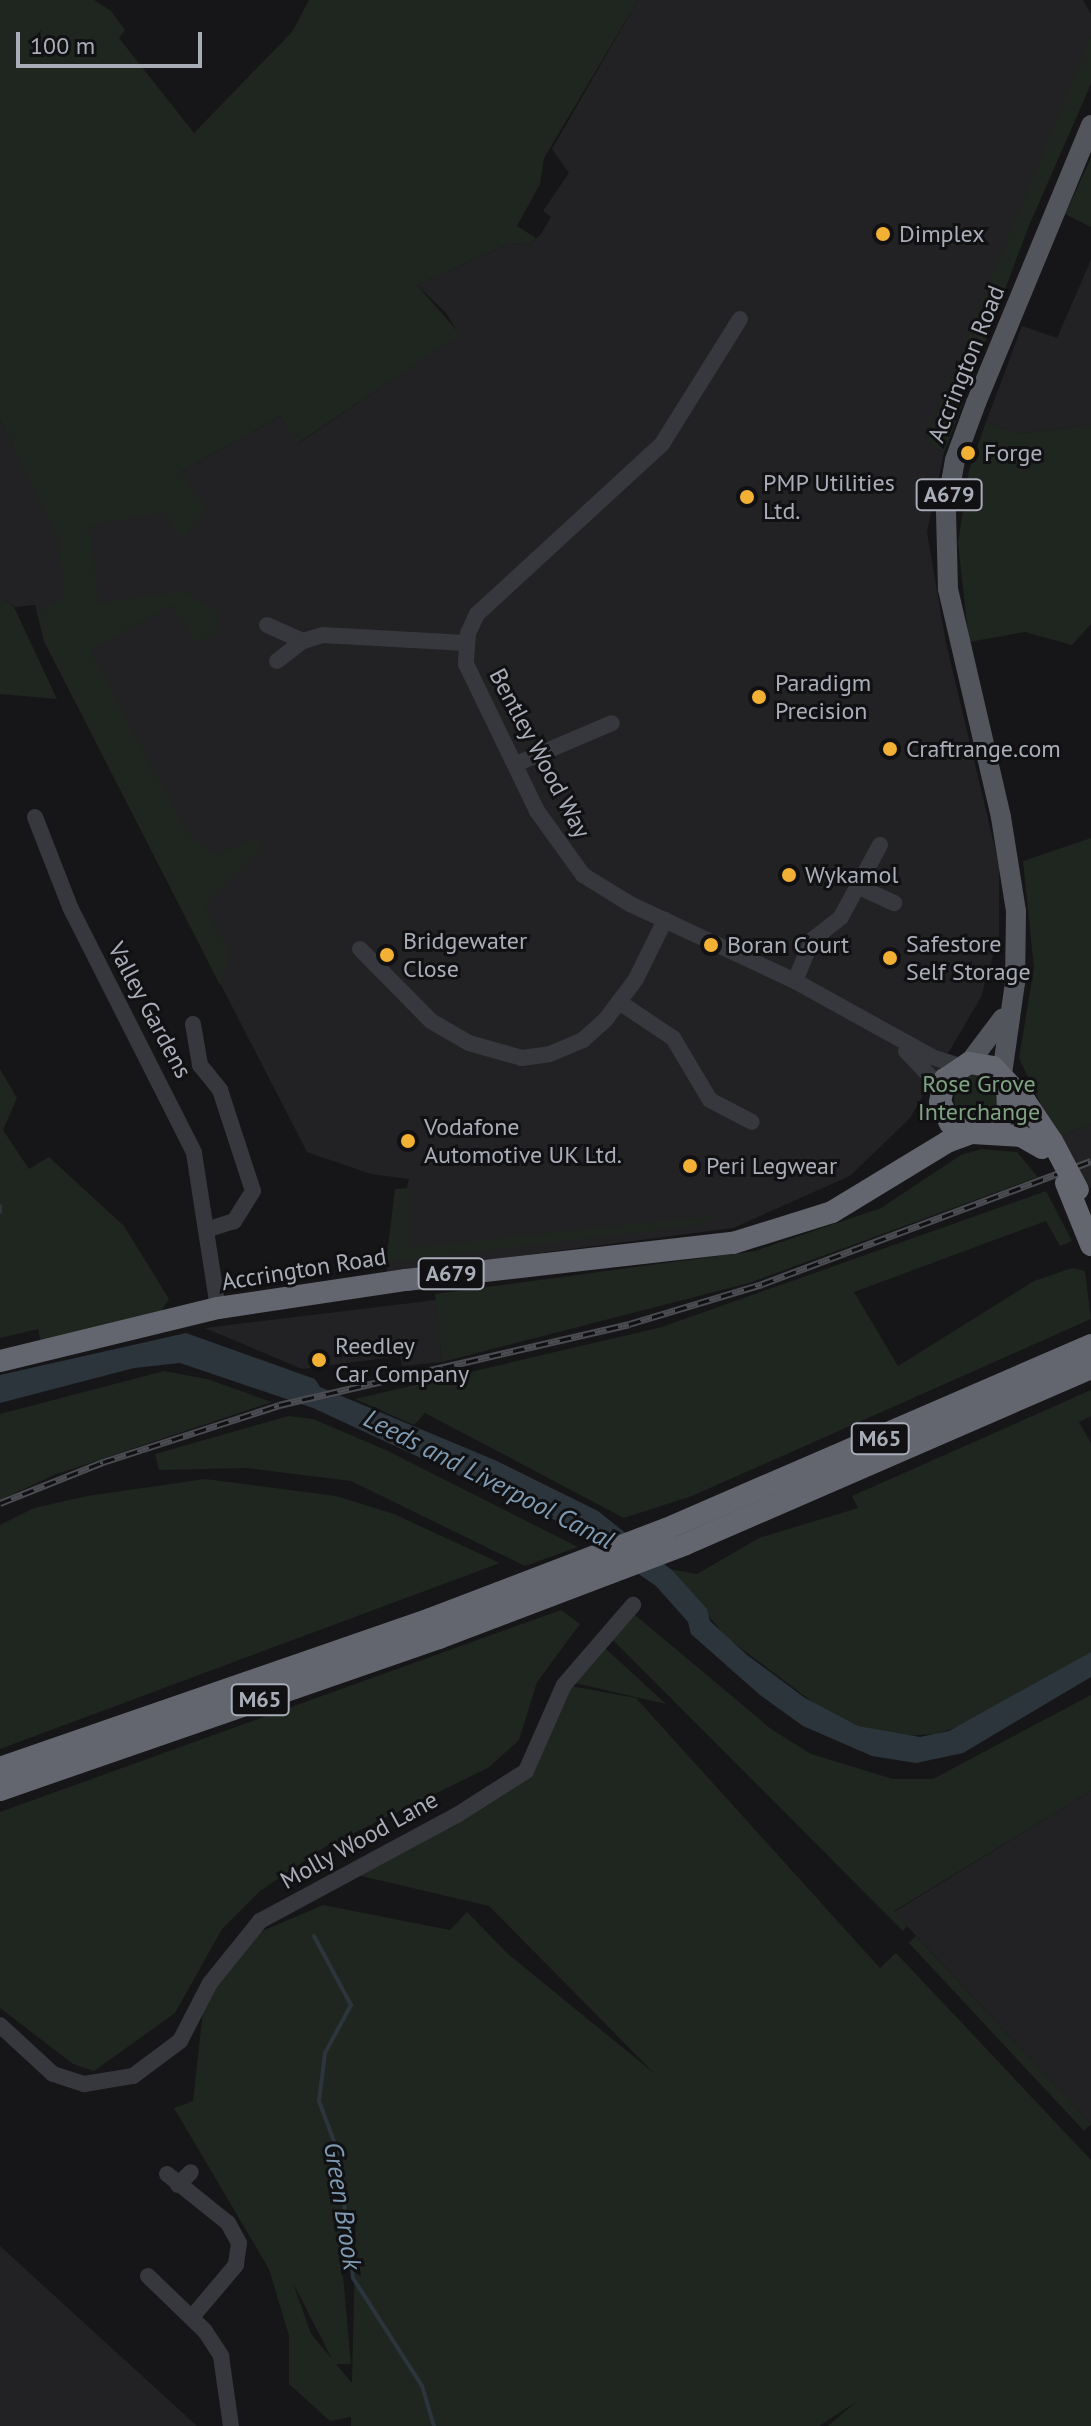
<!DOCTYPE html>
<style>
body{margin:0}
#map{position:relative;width:1091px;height:2426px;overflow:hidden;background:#161618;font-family:"PT Sans",sans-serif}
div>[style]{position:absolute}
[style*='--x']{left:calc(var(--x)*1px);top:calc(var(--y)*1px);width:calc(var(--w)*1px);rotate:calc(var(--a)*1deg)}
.built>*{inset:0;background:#222225}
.green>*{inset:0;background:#1e261f;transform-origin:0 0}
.round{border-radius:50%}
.water>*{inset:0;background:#2c353c}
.stream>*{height:4px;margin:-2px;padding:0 2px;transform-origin:2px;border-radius:2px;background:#2c353c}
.minor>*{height:16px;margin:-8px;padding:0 8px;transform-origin:8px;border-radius:8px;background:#37383d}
.major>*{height:20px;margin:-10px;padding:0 10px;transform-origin:10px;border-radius:10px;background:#53555c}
.highway>*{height:22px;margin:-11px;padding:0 11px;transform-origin:11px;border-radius:11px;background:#63666e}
.rail>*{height:7px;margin-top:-3.5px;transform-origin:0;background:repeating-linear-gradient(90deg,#111113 0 12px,#4a4c52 0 24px);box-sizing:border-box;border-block:2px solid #4a4c52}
.highway-bridge>*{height:22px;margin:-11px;padding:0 11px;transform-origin:11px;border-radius:11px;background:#63666e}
.dots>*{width:22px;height:22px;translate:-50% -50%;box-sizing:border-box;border:4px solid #111113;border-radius:50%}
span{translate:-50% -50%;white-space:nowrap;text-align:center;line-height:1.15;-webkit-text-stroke:6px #111113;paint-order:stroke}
.shield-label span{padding:2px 6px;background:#111113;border:2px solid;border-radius:6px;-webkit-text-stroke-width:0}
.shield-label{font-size:22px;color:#a8adb8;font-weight:700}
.poi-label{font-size:24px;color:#a8adb8}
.left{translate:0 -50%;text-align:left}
.street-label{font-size:24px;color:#a8adb8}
.park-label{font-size:24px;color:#7fa381}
.water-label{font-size:26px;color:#7f9bb3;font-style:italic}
.scale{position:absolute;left:16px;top:32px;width:186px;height:36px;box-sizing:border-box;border:4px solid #a8adb8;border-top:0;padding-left:10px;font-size:24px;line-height:28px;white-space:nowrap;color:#a8adb8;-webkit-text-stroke:6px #111113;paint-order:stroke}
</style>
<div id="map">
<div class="built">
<div style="clip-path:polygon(638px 0,1083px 0,1091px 14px,1091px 36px,1074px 82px,925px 441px,944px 453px,927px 532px,946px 643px,999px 865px,999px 935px,981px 997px,910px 1118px,850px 1176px,733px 1228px,386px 1273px,409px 1179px,371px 1174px,307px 1152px,44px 641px,35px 605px,14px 607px,0 596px,0 420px,46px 511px,181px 472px,280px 416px,299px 443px,459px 334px,446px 313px,417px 285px,511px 243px,530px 244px,541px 234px,551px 217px,543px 211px,569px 173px,552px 149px)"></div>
<div style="clip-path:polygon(1091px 260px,1091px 425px,1019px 434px,986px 422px,1022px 326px,1057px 338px)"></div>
<div style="clip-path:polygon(1091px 1124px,1091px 1189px,1057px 1138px)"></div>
<div style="clip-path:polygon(436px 1300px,442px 1362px,402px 1366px,400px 1356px,302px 1369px,205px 1328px)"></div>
<div style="clip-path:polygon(1091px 1791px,1091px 2124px,894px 1912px)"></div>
<div style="clip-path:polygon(0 2246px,197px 2426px,198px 2426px,0 2426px)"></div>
</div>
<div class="green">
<div style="clip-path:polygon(0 0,94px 0,111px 11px,125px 30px,119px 38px,194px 133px,292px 32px,309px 0,638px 0,544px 158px,540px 184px,517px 226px,536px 238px,530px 244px,511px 243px,417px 285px,460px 334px,298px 443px,280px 416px,181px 472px,206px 509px,182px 541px,163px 512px,89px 526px,99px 603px,182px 591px,221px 613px,214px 634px,197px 643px,172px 605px,90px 650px,186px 831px,216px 855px,256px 837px,263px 848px,205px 905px,231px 956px,220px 985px,44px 641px,37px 613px,63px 597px,64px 582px,56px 533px,0 420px)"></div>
<div style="clip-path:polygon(1091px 36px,1091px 84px,1028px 228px,944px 453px,925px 441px)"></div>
<div style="clip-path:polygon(1091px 158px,1091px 227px,1065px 214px)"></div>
<div style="clip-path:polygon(986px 422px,1019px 434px,1091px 425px,1091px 624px,1072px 645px,1025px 632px,969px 642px,958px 543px,969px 470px)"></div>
<div style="clip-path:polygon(0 596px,14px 607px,57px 699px,0 694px)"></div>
<div style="clip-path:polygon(1091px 838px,1091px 1124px,1057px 1138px,1019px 1058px,1034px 968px,1023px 861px)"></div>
<div style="clip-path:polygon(0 1069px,17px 1098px,3px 1130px,29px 1169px,49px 1157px,124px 1226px,169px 1299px,160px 1313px,41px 1343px,38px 1329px,0 1338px)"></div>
<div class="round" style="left:954px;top:1074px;width:48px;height:48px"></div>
<div style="clip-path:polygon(981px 1149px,1017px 1152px,1038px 1177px,749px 1283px,442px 1362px,435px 1294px,755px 1251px,881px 1208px,961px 1155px)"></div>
<div style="clip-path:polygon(409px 1188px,408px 1248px,718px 1215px,699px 1225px,386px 1263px,395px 1189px)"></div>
<div style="clip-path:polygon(1046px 1191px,1072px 1241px,1060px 1246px,1046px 1221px,854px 1292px,898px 1366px,1034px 1281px,1072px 1268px,1085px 1271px,1091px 1319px,692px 1496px,624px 1518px,425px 1413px,414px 1425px,355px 1399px,662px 1327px)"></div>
<div style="clip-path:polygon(164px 1371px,207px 1379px,272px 1402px,54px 1475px,0 1500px,0 1414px)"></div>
<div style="clip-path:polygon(1091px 1390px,1091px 1416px,1079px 1422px,1091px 1443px,1091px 1652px,964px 1725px,936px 1734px,901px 1736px,858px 1726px,823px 1710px,726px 1637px,670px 1569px,697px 1574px,759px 1538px,858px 1508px,852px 1496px)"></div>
<div style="clip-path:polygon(288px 1416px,313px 1419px,388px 1451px,578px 1547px,525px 1566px,351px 1481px,247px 1468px,159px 1470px,155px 1454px)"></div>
<div style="clip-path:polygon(205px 1479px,336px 1496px,394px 1514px,500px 1563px,0 1749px,0 1525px,34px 1508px,87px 1496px)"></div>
<div style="clip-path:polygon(561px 1610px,580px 1624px,537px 1682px,519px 1740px,488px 1768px,325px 1847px,260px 1891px,222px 1929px,175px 2013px,94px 2071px,73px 2064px,0 2008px,0 1812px)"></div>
<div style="clip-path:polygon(634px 1614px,771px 1729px,811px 1754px,893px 1779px,933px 1779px,1091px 1695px,1091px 1791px,894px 1911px,907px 1926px,903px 1931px,612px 1639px)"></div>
<div style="clip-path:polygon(605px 1648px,666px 1704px,575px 1683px)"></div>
<div style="clip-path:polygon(evenodd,571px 1686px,636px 1698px,880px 1968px,896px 1953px,1091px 2160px,1091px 2426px,828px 2426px,856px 2402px,819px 2426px,351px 2426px,351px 2417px,330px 2421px,289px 2384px,289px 2336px,269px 2269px,174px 2108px,193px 2101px,205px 1992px,246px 1938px,323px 1905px,450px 1930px,467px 1912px,508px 1954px,655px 2074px,489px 1906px,357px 1875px,536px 1764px,571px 1686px,356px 2209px,356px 2210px,352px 2383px,336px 2364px,351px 2364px,342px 2264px,356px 2209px,571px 1686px,293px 2283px,332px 2359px,311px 2334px,293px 2283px)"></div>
<div style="left:916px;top:1936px;width:257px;height:10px;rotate:47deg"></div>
</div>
<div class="water">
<div style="clip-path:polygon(186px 1333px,315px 1379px,320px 1387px,497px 1461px,598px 1511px,673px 1571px,707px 1609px,710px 1621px,747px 1655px,805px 1698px,858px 1726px,920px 1737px,949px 1731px,1091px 1652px,1091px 1677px,963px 1753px,916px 1763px,872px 1756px,803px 1726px,760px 1695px,691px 1634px,688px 1622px,656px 1586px,570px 1527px,313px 1408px,180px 1363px,134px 1368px,0 1403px,0 1375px)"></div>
</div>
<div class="stream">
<div style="--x:0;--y:1206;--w:6;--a:90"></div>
<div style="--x:314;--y:1936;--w:78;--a:61.8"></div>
<div style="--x:351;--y:2005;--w:55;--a:118.4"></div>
<div style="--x:325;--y:2053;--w:48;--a:97.1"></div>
<div style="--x:319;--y:2101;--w:54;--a:69.6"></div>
<div style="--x:338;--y:2152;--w:127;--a:83.2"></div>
<div style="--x:353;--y:2278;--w:128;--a:57.4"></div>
<div style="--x:422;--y:2386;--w:42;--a:73.3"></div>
</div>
<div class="minor">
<div style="--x:740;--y:319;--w:147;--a:122"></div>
<div style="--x:662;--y:444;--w:251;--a:137.4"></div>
<div style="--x:477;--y:614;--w:21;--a:115"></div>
<div style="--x:468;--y:633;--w:31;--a:94"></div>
<div style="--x:466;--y:664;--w:163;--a:64.2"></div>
<div style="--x:537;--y:811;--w:79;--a:54.3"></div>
<div style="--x:583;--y:875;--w:55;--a:31.7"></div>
<div style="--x:630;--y:904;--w:182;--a:25"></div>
<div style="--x:795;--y:981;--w:157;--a:29"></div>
<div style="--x:932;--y:1057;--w:28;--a:18"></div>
<div style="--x:267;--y:625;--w:39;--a:24"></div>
<div style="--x:303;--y:641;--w:21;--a:-17"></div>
<div style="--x:323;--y:635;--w:143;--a:3.2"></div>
<div style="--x:277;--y:661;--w:33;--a:-38"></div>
<div style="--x:516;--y:764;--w:104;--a:-23.1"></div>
<div style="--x:35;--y:817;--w:97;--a:68.7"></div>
<div style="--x:70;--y:907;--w:275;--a:63.2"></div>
<div style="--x:194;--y:1153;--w:157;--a:81.2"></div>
<div style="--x:857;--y:886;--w:41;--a:24.7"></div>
<div style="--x:360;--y:949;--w:101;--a:45.4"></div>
<div style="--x:431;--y:1021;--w:44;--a:30.1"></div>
<div style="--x:469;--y:1043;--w:55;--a:15.8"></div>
<div style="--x:522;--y:1058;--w:28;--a:-8"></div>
<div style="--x:550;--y:1054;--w:36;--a:-23"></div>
<div style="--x:583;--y:1040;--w:31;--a:-42"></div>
<div style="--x:606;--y:1019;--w:50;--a:-53.1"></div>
<div style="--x:636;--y:979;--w:66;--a:-63.8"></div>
<div style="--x:795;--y:981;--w:44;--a:-67.5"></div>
<div style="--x:812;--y:940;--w:37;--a:-38"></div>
<div style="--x:841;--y:917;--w:82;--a:-61.6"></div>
<div style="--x:619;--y:1002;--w:65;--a:33.7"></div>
<div style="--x:673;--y:1038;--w:72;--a:59.2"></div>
<div style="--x:710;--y:1100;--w:47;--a:27.6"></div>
<div style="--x:193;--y:1024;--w:42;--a:80.3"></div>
<div style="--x:200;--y:1065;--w:32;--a:51"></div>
<div style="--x:220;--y:1090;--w:106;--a:71.9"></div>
<div style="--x:253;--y:1191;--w:36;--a:122"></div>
<div style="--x:234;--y:1221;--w:28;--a:162"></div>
<div style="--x:906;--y:1051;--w:51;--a:46.6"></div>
<div style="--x:0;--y:2025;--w:72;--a:42.8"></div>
<div style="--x:53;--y:2074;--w:33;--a:18"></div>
<div style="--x:84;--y:2084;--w:50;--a:-9.3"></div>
<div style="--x:133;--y:2076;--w:59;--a:-36.7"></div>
<div style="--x:180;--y:2041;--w:65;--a:-62.7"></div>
<div style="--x:210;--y:1983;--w:80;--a:-51.1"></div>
<div style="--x:260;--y:1921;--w:224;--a:-28.3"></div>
<div style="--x:457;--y:1815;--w:82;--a:-32.5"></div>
<div style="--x:526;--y:1771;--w:94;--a:-66.2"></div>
<div style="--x:564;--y:1685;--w:106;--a:-49.2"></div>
<div style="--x:167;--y:2174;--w:78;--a:38.8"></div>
<div style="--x:228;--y:2223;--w:23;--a:61"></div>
<div style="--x:239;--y:2243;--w:22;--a:98"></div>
<div style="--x:236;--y:2265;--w:68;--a:130.2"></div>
<div style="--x:178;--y:2185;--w:18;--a:-45"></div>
<div style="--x:148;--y:2276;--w:79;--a:44"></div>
<div style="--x:205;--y:2331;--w:30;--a:57"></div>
<div style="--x:221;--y:2356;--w:71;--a:81.9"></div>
</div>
<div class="major">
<div style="--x:969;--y:1063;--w:56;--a:-52.9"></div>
<div style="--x:1002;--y:1074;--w:92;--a:-81.9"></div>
<div style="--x:1015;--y:983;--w:72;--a:-89.2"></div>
<div style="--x:1016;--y:911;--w:95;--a:-99.1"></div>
<div style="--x:1001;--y:817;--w:234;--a:-103.1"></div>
<div style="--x:948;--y:589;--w:79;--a:-91.5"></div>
<div style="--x:946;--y:510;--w:51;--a:-79.8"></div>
<div style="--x:955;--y:460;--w:61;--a:-69.8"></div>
<div style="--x:976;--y:403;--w:301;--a:-67.5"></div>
</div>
<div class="highway">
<div style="--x:985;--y:1132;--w:31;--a:-42"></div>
<div style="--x:1008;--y:1111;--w:29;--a:-92"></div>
<div style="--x:1042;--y:1148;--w:24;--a:-150"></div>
<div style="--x:1021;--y:1136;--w:49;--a:-176.5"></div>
<div style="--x:972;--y:1133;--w:24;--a:-156"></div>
<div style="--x:950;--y:1123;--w:23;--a:-115"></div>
<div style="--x:940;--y:1102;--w:24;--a:-78"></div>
<div style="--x:945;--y:1079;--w:29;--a:-34"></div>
<div style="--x:969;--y:1063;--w:24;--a:9"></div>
<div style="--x:993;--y:1067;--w:47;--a:46.7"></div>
<div style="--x:1025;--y:1101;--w:48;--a:56"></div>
<div style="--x:1066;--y:1183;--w:67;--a:68"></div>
<div style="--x:0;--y:1361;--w:224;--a:-13.7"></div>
<div style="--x:218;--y:1308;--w:190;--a:-8.5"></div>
<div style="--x:406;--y:1280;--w:329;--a:-6.5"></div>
<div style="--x:733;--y:1243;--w:104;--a:-17.4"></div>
<div style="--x:832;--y:1212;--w:135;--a:-31.3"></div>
<div style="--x:947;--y:1142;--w:27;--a:-20"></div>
<div style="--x:0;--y:1768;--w:455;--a:-19.1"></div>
<div style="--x:430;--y:1619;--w:253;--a:-20.9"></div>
<div style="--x:666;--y:1529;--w:463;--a:-23.4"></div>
<div style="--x:0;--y:1790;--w:465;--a:-19.1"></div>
<div style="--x:439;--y:1638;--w:264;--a:-20.8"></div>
<div style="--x:686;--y:1544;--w:442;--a:-23.5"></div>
</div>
<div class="rail">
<div style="--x:0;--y:1503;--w:111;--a:-21.7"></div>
<div style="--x:103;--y:1462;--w:185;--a:-17.9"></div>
<div style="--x:279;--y:1405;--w:359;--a:-13"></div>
<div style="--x:629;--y:1324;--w:139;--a:-16.7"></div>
<div style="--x:762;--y:1284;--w:351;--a:-20.5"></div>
</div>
<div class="highway-bridge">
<div style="--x:1052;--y:1141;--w:55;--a:62"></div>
</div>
<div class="dots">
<div style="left:883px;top:234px;background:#f2b134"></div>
<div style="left:968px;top:453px;background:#f2b134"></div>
<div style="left:747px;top:497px;background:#f2b134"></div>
<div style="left:759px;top:697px;background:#f2b134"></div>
<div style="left:890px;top:749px;background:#f2b134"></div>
<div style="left:789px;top:875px;background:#f2b134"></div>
<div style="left:711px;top:945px;background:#f2b134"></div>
<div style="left:387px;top:955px;background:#f2b134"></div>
<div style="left:890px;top:958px;background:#f2b134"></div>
<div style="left:408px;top:1141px;background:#f2b134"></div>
<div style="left:690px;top:1166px;background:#f2b134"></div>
<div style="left:319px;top:1360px;background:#f2b134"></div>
</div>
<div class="shield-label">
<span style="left:949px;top:495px">A679</span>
<span style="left:451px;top:1274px">A679</span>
<span style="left:880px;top:1439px">M65</span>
<span style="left:260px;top:1700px">M65</span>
</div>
<div class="poi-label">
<span class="left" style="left:899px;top:234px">Dimplex</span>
<span class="left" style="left:984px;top:453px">Forge</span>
<span class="left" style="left:763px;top:497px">PMP Utilities<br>Ltd.</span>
<span class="left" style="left:775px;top:697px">Paradigm<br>Precision</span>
<span class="left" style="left:906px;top:749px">Craftrange.com</span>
<span class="left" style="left:805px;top:875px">Wykamol</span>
<span class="left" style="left:403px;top:955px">Bridgewater<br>Close</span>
<span class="left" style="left:906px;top:958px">Safestore<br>Self Storage</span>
<span class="left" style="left:727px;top:945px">Boran Court</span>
<span class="left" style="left:424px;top:1141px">Vodafone<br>Automotive UK Ltd.</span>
<span class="left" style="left:706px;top:1166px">Peri Legwear</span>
<span class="left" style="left:335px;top:1360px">Reedley<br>Car Company</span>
</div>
<div class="street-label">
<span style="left:966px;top:364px;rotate:-68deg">Accrington Road</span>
<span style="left:540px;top:753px;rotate:62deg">Bentley Wood Way</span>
<span style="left:150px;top:1010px;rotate:62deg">Valley Gardens</span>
<span style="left:304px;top:1269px;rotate:-9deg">Accrington Road</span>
<span style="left:359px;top:1840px;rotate:-29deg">Molly Wood Lane</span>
</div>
<div class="park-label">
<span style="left:979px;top:1098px">Rose Grove<br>Interchange</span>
</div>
<div class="water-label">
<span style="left:489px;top:1479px;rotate:27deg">Leeds and Liverpool Canal</span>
<span style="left:343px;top:2206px;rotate:81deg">Green Brook</span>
</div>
<div class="scale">100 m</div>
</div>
